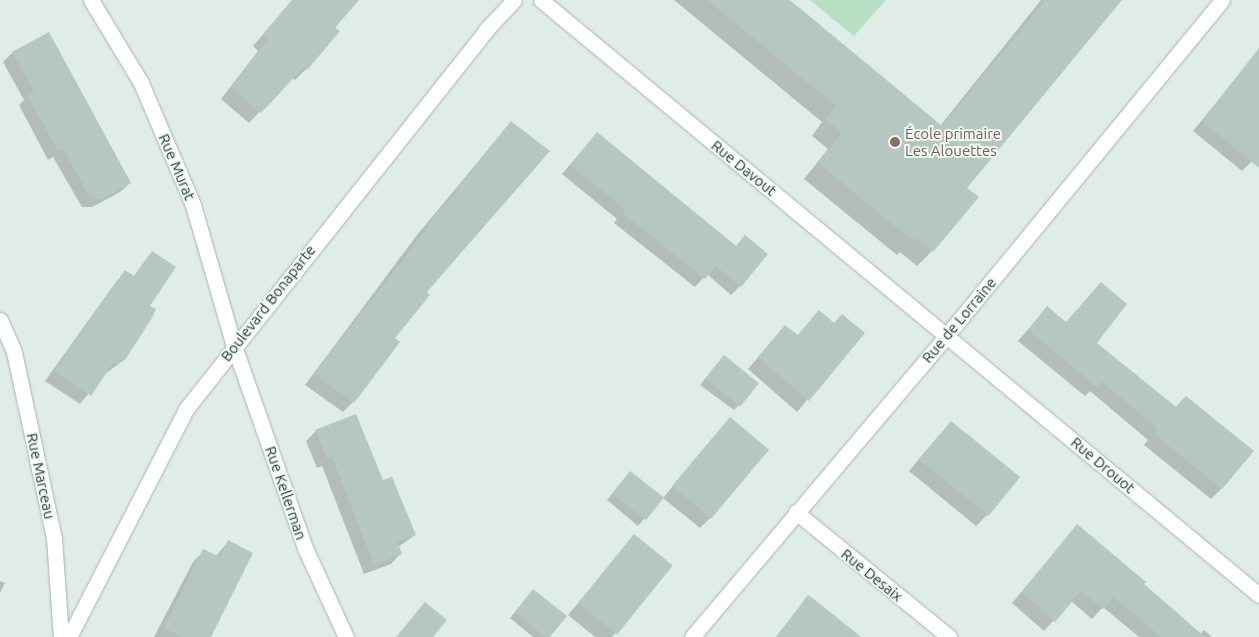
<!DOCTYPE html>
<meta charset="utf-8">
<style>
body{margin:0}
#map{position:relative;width:1259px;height:637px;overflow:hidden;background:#e0ece7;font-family:Ubuntu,sans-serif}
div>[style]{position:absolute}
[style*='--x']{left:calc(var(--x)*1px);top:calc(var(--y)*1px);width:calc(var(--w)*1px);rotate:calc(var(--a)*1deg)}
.green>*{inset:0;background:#b7dfc4}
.shadow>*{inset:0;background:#0003}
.building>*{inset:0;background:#b5c7c0;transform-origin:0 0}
.roads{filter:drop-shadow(0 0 1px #a3b4af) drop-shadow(0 0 1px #a3b4af)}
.minor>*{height:15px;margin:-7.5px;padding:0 7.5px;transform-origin:7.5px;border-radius:7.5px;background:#fff}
.dots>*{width:14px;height:14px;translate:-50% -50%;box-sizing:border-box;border:2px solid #f1f8f5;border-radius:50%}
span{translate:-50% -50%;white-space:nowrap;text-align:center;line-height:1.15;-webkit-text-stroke:4px #f1f8f5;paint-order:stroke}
.education-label{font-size:15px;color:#785e54}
.left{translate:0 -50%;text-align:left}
.street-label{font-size:15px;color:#203d37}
</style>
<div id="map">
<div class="green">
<div style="clip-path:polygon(810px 0,886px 0,854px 36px)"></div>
</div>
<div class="shadow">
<div style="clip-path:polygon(293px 0,357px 0,334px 28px,306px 69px,295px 80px,292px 78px,249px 123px,221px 99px,258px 51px,253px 46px)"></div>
<div style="clip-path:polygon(674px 0,788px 0,940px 126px,1041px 0,1120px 0,966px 188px,932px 251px,917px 266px,900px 252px,897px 255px,804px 179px,828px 149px,812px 136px,822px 122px)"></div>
<div style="clip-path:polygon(49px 33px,130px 183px,120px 192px,92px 207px,82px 207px,53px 157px,48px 160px,19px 105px,24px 100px,3px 62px,12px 53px)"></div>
<div style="clip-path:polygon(1257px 53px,1259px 154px,1242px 171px,1193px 131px)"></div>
<div style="clip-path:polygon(511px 122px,425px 293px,353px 402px,343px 412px,305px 385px,417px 235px)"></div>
<div style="clip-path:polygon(597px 133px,740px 286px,731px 295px,707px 274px,695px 287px,614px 223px,617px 219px,562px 174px)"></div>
<div style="clip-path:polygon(152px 253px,149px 306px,154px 310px,124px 360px,105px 374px,80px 404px,45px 381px,116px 282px,125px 272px,133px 277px)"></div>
<div style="clip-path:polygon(1047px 308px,1175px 408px,1186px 397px,1222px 488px,1211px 499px,1144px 445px,1148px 440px,1090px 391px,1085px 396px,1018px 341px)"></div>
<div style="clip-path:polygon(819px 311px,833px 324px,863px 333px,797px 412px,748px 369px,785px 326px,797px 336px)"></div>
<div style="clip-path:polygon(719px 362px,739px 405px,734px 410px,700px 385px)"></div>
<div style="clip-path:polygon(720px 430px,711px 517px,700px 528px,663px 498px)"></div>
<div style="clip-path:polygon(316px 431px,415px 535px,398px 547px,400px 554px,391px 564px,364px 574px,322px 466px,317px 468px,306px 441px)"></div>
<div style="clip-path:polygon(940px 434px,987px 515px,976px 526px,909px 471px)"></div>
<div style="clip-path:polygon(625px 478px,662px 499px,638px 526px,607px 500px)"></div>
<div style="clip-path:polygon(1077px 526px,1200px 634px,1204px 630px,1212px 637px,1139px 637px,1103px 607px,1092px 619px,1071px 601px,1044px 631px,1012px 603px)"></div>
<div style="clip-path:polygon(634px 536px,671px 566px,612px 637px,595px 637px,568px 615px)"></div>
<div style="clip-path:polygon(228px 542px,210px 637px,154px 637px,193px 562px,204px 551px,215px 557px)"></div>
<div style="clip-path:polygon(0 581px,5px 583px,0 593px)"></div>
<div style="clip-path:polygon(528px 596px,549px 637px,533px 637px,510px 618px)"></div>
<div style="clip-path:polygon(808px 597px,858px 637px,776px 637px)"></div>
</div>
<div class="building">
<div style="clip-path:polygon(292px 0,359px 0,335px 28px,340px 31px,307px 70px,304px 67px,261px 113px,231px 87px,268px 39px,263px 34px)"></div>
<div style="clip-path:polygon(707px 0,790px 0,942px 126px,1045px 0,1122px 0,967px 188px,979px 197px,933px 252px,916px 238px,913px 241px,818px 163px,842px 133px,826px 120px,836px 106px)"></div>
<div style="clip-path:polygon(49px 32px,131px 183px,103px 199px,91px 199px,63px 149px,58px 151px,27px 95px,34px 91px,12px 52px)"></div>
<div style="clip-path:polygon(1259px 48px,1259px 168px,1202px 121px)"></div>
<div style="clip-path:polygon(511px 121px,550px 151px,427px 292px,430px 295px,395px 338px,400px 342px,354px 403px,314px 374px,429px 226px,427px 224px,458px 190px,456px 189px)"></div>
<div style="clip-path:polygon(597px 132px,736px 246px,745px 235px,768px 254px,741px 287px,716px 266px,705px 279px,622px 213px,625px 209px,570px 165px)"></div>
<div style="clip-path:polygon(152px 251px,176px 267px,150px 306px,156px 309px,152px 318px,125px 360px,123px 358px,117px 366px,113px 363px,91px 396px,54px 371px,125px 270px,134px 276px)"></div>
<div style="clip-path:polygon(1101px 282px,1127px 304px,1097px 343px,1176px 407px,1186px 396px,1254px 451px,1222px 489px,1154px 434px,1158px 429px,1101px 381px,1097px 387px,1028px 330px,1047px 306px,1066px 322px)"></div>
<div style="clip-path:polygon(819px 310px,834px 323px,842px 314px,865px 333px,809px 401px,758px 357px,785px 325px,798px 335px)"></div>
<div style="left:724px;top:355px;width:45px;height:30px;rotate:39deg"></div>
<div style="clip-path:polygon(356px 414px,383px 480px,392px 477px,416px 535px,397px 541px,402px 554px,374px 565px,332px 457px,327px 459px,315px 430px)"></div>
<div style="left:730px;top:417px;width:51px;height:90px;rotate:40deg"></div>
<div style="left:951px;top:421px;width:89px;height:50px;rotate:39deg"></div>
<div style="left:630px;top:471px;width:43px;height:29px;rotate:38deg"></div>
<div style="clip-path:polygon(1077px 524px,1146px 582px,1144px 584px,1205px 637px,1161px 637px,1113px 597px,1103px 609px,1081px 591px,1055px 622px,1022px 592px)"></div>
<div style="left:634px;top:534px;width:50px;height:89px;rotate:39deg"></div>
<div style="clip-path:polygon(228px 540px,253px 553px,211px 637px,182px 637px,164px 628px,203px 549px,220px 557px)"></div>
<div style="clip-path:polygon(533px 589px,567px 616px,550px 637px,545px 637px,515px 612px)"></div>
<div style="clip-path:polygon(808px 595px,819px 603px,861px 637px,776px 637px)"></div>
<div style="clip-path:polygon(425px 602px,447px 620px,433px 637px,396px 637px)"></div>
</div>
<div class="roads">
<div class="minor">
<div style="--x:91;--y:0;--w:97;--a:58.9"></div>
<div style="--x:141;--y:83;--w:133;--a:66.9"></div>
<div style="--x:193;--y:205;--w:147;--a:73.8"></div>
<div style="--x:234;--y:346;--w:214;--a:70.6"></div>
<div style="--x:305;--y:548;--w:98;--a:65.3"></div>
<div style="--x:541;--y:0;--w:932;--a:39.65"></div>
<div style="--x:0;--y:320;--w:35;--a:66"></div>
<div style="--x:14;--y:352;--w:190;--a:77.9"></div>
<div style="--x:54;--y:538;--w:99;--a:86"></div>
<div style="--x:796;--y:512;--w:198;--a:39.2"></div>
<div style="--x:69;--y:637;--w:256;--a:-62.8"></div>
<div style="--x:186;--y:409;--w:483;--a:-51.6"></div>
<div style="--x:486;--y:30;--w:41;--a:-47"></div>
<div style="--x:692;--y:637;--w:395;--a:-49.8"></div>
<div style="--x:947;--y:335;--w:433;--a:-50.6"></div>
</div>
</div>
<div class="dots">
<div style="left:895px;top:142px;background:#8d6e63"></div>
</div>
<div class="education-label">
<span class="left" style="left:905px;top:142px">École primaire<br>Les Alouettes</span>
</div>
<div class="street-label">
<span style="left:177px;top:167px;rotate:67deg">Rue Murat</span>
<span style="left:744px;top:168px;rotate:39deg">Rue Davout</span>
<span style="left:268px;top:303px;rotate:-52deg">Boulevard Bonaparte</span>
<span style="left:959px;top:320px;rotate:-50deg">Rue de Lorraine</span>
<span style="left:1103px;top:465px;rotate:40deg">Rue Drouot</span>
<span style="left:41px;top:476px;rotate:78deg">Rue Marceau</span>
<span style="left:286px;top:493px;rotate:71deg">Rue Kellerman</span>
<span style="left:872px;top:575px;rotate:39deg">Rue Desaix</span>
</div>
</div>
